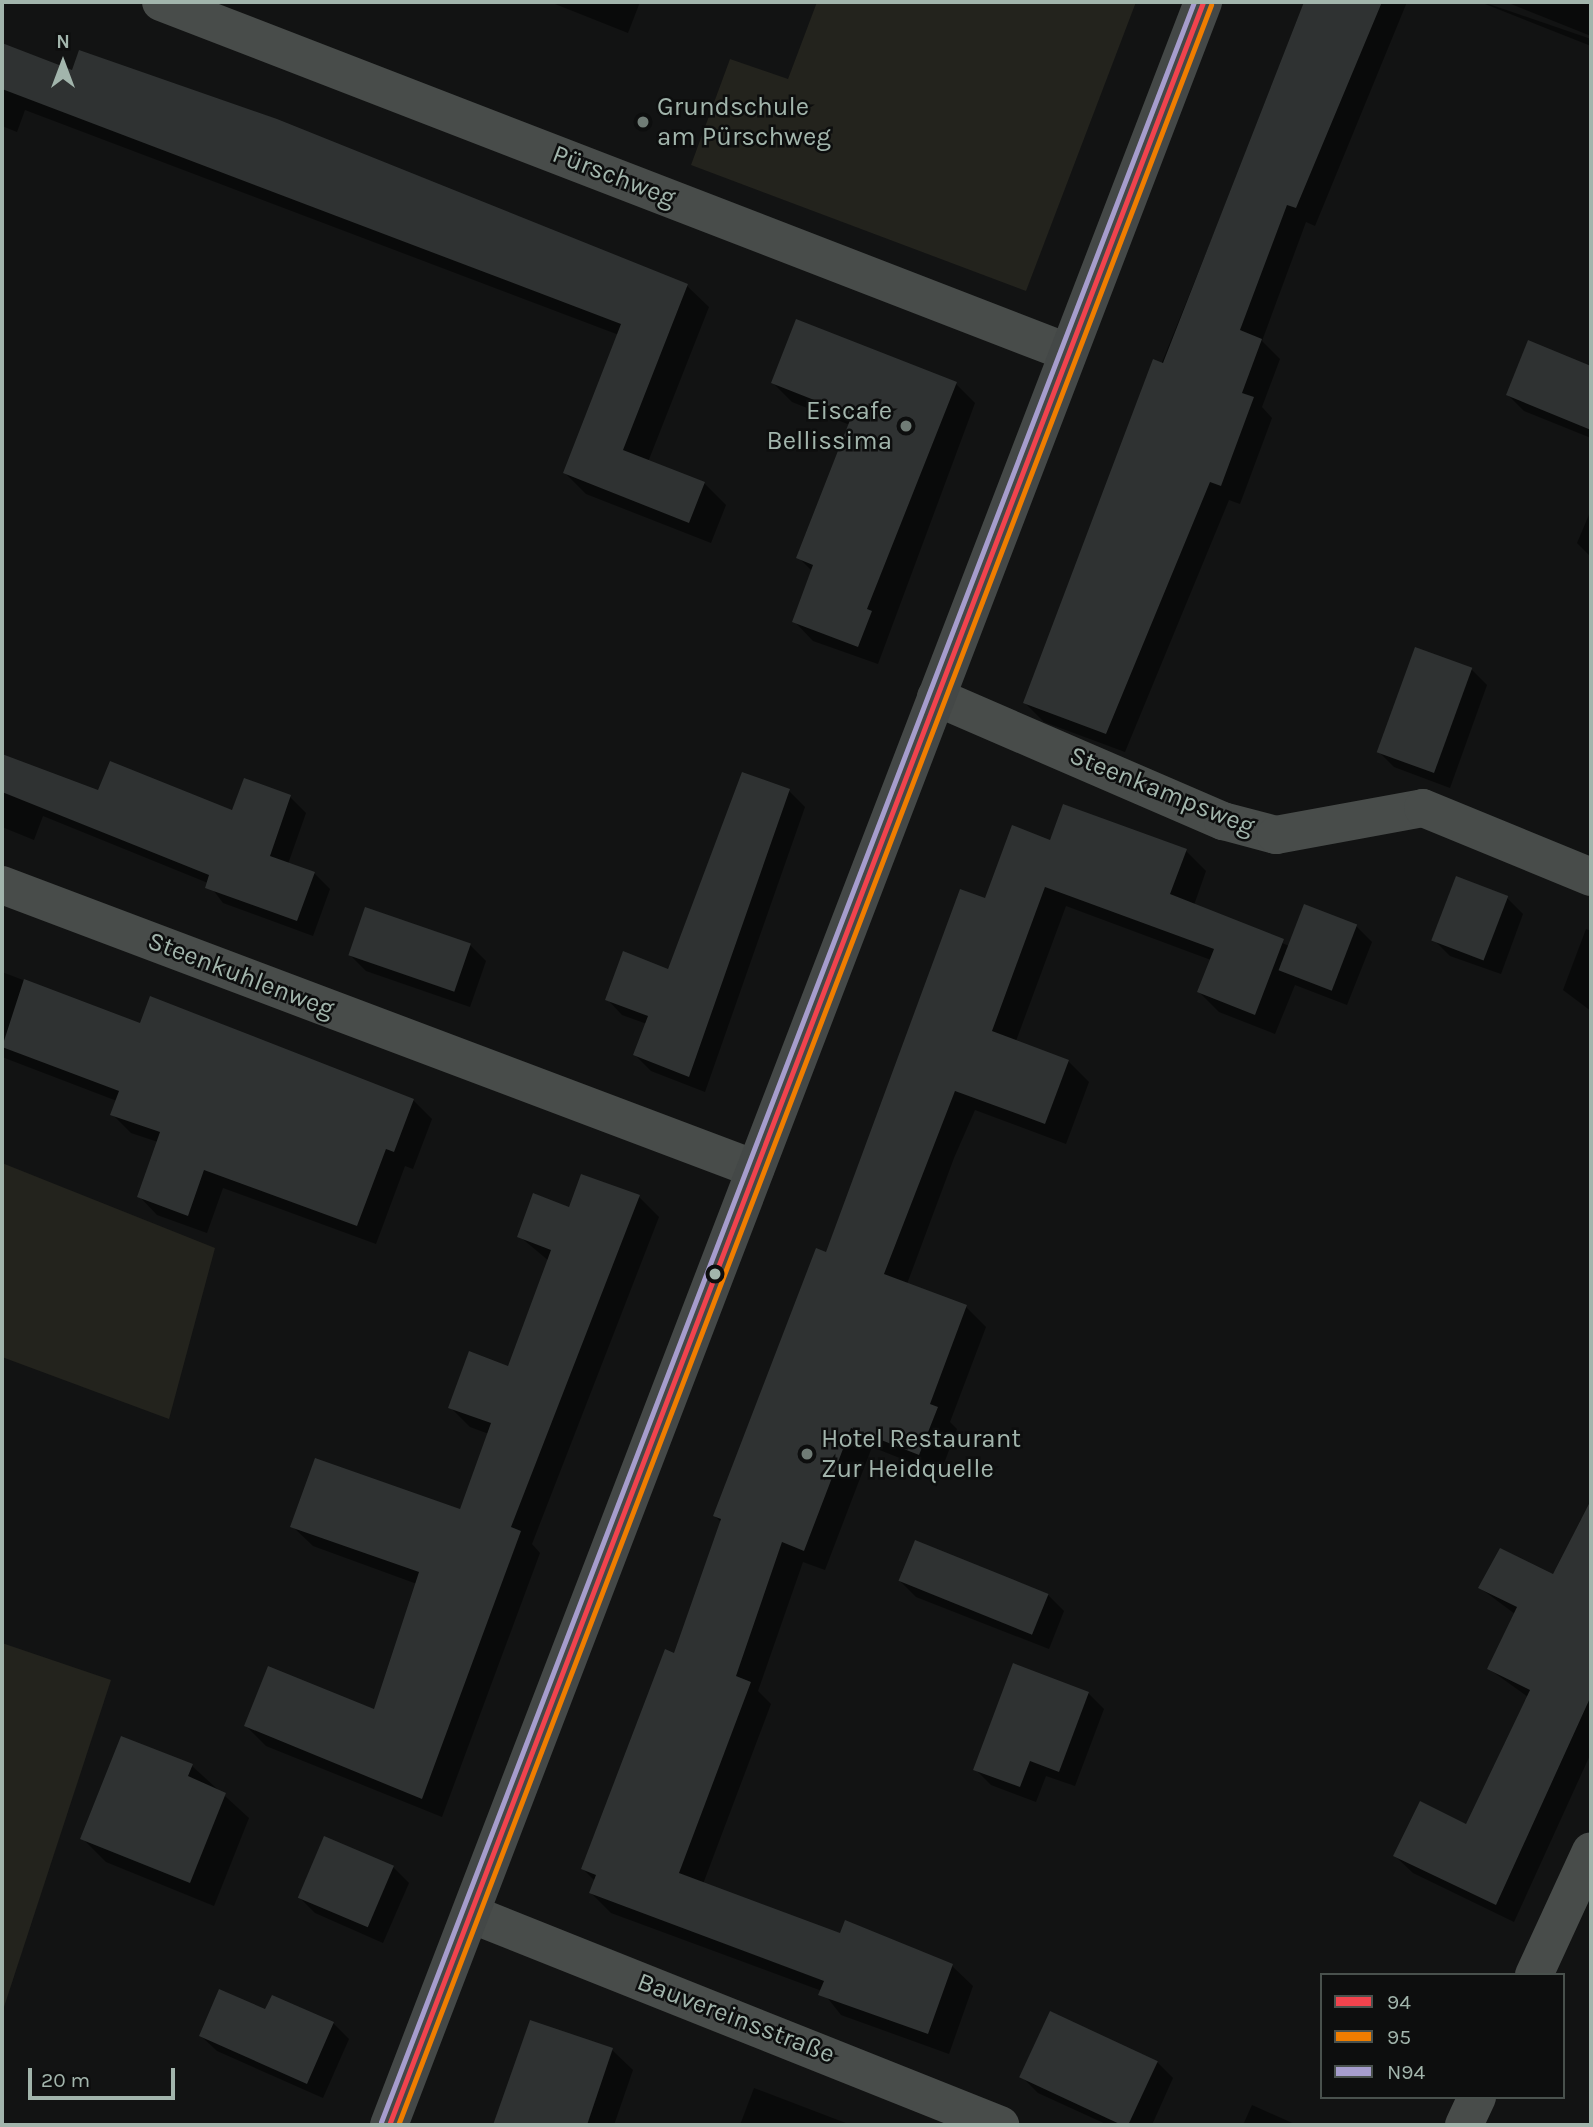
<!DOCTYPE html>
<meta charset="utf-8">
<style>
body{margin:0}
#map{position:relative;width:1593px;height:2127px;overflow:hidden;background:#121313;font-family:Karla,sans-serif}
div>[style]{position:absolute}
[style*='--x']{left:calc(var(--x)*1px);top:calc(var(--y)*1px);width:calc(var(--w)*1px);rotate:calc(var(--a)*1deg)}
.green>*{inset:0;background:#23231d}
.shadow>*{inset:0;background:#0007}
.building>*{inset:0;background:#2f3232;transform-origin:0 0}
.minor>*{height:38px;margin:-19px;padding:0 19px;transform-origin:19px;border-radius:19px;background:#484c4a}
.major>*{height:38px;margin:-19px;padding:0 19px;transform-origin:19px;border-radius:19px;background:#444847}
.bus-1>*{height:5px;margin:-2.5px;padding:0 2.5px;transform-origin:2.5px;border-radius:2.5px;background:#f1434d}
.bus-2>*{height:5px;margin:-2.5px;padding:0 2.5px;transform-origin:2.5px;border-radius:2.5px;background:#ef7d00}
.bus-3>*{height:5px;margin:-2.5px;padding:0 2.5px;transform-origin:2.5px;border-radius:2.5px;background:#a69dcd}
.dots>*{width:19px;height:19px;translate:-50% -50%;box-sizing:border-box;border:4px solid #0d0e0e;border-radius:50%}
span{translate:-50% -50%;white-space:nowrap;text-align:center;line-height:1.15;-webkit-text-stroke:5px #0d0e0e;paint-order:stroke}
.poi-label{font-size:26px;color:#a2b5ac}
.left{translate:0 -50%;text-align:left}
.right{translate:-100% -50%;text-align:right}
.street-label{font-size:26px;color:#a2b5ac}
.frame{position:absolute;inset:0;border:4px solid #a2b5ac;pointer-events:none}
.legend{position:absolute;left:1320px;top:1973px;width:245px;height:126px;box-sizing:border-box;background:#0d0e0e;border:2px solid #49514d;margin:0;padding:9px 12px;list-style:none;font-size:21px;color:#a2b5ac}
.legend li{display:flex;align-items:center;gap:14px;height:35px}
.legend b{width:35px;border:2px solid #49514d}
.north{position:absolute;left:28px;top:28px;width:70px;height:70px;-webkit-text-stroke:5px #0d0e0e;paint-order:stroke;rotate:0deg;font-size:19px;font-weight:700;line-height:28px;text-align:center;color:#a2b5ac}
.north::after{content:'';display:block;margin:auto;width:24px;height:32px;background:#a2b5ac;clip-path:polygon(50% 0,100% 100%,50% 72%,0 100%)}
.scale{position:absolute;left:28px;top:2068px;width:147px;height:32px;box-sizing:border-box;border:4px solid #a2b5ac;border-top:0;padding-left:9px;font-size:21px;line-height:24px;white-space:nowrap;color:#a2b5ac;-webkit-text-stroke:5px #0d0e0e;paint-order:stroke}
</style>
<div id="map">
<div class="green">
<div style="clip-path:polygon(817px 2px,1136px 2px,1026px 291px,691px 165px,730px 59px,788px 79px)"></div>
<div style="clip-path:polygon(2px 1163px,215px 1248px,169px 1419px,2px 1357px)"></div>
<div style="clip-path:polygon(2px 1643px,111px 1680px,2px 2013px)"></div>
</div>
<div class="shadow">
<div style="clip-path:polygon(550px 2px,640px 2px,628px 33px)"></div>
<div style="clip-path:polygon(1307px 2px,1407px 2px,1315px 226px,1306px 222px,1262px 341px,1280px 359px,1262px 407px,1272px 418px,1240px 504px,1229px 500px,1125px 752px,1044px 722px,1025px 703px)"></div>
<div style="clip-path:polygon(1483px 2px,1591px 39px,1591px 46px,1485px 4px)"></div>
<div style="clip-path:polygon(1506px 2px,1591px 2px,1591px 36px)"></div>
<div style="clip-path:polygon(2px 45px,73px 72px,276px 121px,687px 286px,709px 307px,648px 462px,704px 483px,726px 505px,711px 543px,586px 494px,565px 473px,619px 335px,25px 110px,17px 132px,2px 126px)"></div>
<div style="clip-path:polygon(1591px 366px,1591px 438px,1524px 411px,1508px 395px)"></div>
<div style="clip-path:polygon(773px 383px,956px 384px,975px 403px,878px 664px,813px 641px,794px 621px,813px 572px,798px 557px,850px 425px,792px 402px)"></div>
<div style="clip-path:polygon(1591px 510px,1591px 557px,1577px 543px)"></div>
<div style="clip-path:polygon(1471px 669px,1487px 685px,1450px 788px,1394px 767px,1378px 751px)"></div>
<div style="clip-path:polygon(2px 756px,99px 792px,233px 812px,245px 780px,290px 797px,306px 813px,288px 864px,314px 873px,330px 889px,313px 936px,223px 903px,208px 883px,43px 816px,34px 840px,2px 827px)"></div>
<div style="clip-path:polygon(743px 774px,789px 791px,805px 807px,705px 1092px,651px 1071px,635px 1055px,647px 1024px,622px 1015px,607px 999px,669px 971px)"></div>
<div style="clip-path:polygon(1051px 842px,1186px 851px,1206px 871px,1194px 905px,1289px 946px,1356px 926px,1372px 942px,1347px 1005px,1295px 985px,1275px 1034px,1219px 1012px,1199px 992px,1211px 960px,1066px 906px,1016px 1041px,1068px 1061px,1089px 1082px,1066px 1144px,975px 1110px,954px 1158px,907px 1284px,966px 1307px,986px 1327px,950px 1422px,957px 1429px,940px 1474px,872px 1447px,825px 1570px,803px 1562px,758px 1691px,771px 1704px,703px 1884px,841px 1936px,952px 1966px,973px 1986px,949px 2054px,841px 2015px,822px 1991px,611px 1913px,591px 1893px,595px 1881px,583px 1869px,675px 1655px,721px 1522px,715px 1516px,986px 900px)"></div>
<div style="clip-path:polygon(1507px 898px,1523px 914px,1501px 974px,1450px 956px,1434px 940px)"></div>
<div style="clip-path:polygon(1586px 929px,1591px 931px,1591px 1011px,1563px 990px)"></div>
<div style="clip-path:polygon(470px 945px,486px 961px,470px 1007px,366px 971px,350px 955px)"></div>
<div style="clip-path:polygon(2px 972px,141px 1025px,413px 1100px,432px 1119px,413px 1169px,405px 1166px,376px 1244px,223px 1188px,207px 1233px,157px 1215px,139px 1196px,158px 1142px,131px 1133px,112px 1114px,117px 1101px,2px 1057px)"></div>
<div style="clip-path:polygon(639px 1197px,659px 1217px,532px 1544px,540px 1553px,442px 1817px,266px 1746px,246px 1726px,375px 1711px,417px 1584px,313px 1546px,292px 1526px,461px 1512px,489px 1434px,470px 1427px,450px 1407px,509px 1368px,549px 1261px,519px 1236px,570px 1209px)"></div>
<div style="clip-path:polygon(1591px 1531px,1591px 1753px,1514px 1922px,1413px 1873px,1395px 1856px,1467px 1826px,1528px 1697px,1489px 1669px,1515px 1614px,1480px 1588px,1554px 1577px)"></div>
<div style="clip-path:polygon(900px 1581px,1048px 1595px,1064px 1611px,1049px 1649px,916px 1597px)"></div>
<div style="clip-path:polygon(1088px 1693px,1104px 1709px,1075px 1786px,1046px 1776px,1036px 1802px,991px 1785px,975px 1769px)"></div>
<div style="clip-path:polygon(192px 1766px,249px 1818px,214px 1906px,106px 1862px,82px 1838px)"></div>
<div style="clip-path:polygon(393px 1867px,409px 1883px,383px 1943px,315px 1913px,299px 1897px)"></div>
<div style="clip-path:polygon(266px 2011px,333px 2023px,349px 2039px,323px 2098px,217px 2051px,201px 2036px)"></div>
<div style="clip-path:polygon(531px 2022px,612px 2050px,633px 2070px,614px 2125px,494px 2125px)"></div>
<div style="clip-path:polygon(1157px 2062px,1173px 2078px,1152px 2125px,1108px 2125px,1038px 2093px,1022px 2077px)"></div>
<div style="clip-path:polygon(754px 2088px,851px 2125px,740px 2125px)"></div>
<div style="clip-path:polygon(1252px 2105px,1297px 2125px,1243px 2125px)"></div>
</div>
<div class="building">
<div style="clip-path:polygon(1304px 2px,1382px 2px,1296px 208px,1287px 205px,1240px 330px,1262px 339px,1242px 393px,1254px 397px,1221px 486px,1210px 482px,1106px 734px,1023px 703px,1153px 359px,1163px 363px)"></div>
<div style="clip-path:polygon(2px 43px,72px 70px,79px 50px,277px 119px,688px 284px,623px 450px,705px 482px,689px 523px,563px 473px,621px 324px,2px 89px)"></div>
<div style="clip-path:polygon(796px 319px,957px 382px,867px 609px,872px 611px,858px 647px,792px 622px,813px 565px,796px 558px,852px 415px,771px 383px)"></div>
<div style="clip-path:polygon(1528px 340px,1591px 366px,1591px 430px,1506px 395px)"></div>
<div style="left:1415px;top:647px;width:61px;height:112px;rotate:20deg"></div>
<div style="clip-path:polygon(2px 754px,98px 790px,110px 761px,232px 810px,244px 778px,291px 795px,270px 856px,315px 872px,297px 921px,205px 888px,209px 875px,2px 792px)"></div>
<div style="clip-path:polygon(742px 772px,790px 789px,689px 1077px,633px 1055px,648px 1016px,605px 1000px,623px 951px,668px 969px)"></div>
<div style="clip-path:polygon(1063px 804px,1187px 849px,1170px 894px,1284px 939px,1255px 1015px,1197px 992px,1214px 949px,1045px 887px,992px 1031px,1069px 1060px,1045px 1124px,955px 1091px,884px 1274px,967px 1305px,930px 1404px,938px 1407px,919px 1455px,851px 1428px,804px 1551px,782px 1542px,736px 1676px,751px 1682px,679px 1873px,840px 1933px,845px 1920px,953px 1964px,928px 2034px,818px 1995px,824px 1981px,589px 1893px,596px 1875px,581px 1869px,665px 1649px,674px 1653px,721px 1519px,713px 1516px,816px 1248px,826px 1252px,960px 889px,985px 898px,1012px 825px,1050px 840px)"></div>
<div style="left:1456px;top:876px;width:56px;height:69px;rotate:21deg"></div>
<div style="left:1304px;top:904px;width:57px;height:71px;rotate:21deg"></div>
<div style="left:365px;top:907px;width:112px;height:51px;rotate:19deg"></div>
<div style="clip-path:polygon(24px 979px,140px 1023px,150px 996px,414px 1099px,394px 1152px,386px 1149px,357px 1226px,204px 1170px,188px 1216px,137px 1197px,160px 1132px,110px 1115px,119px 1091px,2px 1047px)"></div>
<div style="clip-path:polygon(581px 1174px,640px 1195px,511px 1527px,521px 1531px,422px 1799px,244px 1726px,268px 1666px,374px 1709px,419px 1572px,290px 1527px,315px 1458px,460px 1509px,491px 1423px,448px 1408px,469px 1351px,508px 1366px,551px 1250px,517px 1237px,533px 1193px,569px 1207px)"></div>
<div style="clip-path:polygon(1591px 1500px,1591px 1696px,1496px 1905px,1393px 1856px,1420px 1801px,1466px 1824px,1530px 1690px,1487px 1669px,1517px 1607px,1478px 1588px,1500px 1548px,1553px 1574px)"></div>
<div style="left:915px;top:1540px;width:144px;height:44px;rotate:22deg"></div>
<div style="clip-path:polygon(1013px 1663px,1089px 1692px,1059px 1772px,1030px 1761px,1020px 1787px,973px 1770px)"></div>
<div style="clip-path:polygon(121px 1736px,193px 1764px,188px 1776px,226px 1793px,190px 1883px,80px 1839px)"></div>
<div style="left:324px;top:1836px;width:76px;height:67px;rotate:23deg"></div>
<div style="clip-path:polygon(219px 1989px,265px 2009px,272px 1995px,334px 2022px,307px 2084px,199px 2036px)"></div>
<div style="left:1050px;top:2011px;width:119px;height:73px;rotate:25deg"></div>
<div style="clip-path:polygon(530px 2020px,613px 2048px,587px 2125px,493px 2125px)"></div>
</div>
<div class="minor">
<div style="--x:161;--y:2;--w:971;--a:21.12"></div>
<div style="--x:936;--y:697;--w:313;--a:23.4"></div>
<div style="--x:1223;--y:821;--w:55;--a:14.8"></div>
<div style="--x:1276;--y:835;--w:149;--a:-10.4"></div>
<div style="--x:1423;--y:808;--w:182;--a:22.3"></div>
<div style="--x:2;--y:885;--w:805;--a:20.66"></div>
<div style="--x:471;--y:1914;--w:570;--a:21.75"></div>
<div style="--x:1534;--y:1975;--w:136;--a:-65.3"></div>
<div style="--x:1464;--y:2125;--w:31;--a:-65"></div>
</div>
<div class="major">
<div style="--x:389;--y:2125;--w:2274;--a:-69.02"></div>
</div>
<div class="bus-1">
<div style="--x:389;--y:2125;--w:2274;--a:-69.02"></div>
</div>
<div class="bus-2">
<div style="--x:398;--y:2125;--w:2271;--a:-69.02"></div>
</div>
<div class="bus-3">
<div style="--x:381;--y:2122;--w:2271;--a:-69.02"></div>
</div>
<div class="dots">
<div style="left:643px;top:122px;background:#707c76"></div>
<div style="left:906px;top:426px;background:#707c76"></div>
<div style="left:715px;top:1274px;background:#a2b5ac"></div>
<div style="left:807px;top:1454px;background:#707c76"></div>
</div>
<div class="poi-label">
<span class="left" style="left:657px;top:122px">Grundschule<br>am Pürschweg</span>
<span class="right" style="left:892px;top:426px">Eiscafe<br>Bellissima</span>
<span class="left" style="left:821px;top:1454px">Hotel Restaurant<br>Zur Heidquelle</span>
</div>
<div class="street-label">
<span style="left:614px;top:176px;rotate:21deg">Pürschweg</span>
<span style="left:1162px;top:791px;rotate:22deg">Steenkampsweg</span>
<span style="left:241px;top:975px;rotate:21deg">Steenkuhlenweg</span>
<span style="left:736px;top:2018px;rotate:21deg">Bauvereinsstraße</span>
</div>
<div class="frame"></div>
<ul class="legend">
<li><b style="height:9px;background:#f1434d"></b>94</li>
<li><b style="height:9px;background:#ef7d00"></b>95</li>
<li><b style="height:9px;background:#a69dcd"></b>N94</li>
</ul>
<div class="north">N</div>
<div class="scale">20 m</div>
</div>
